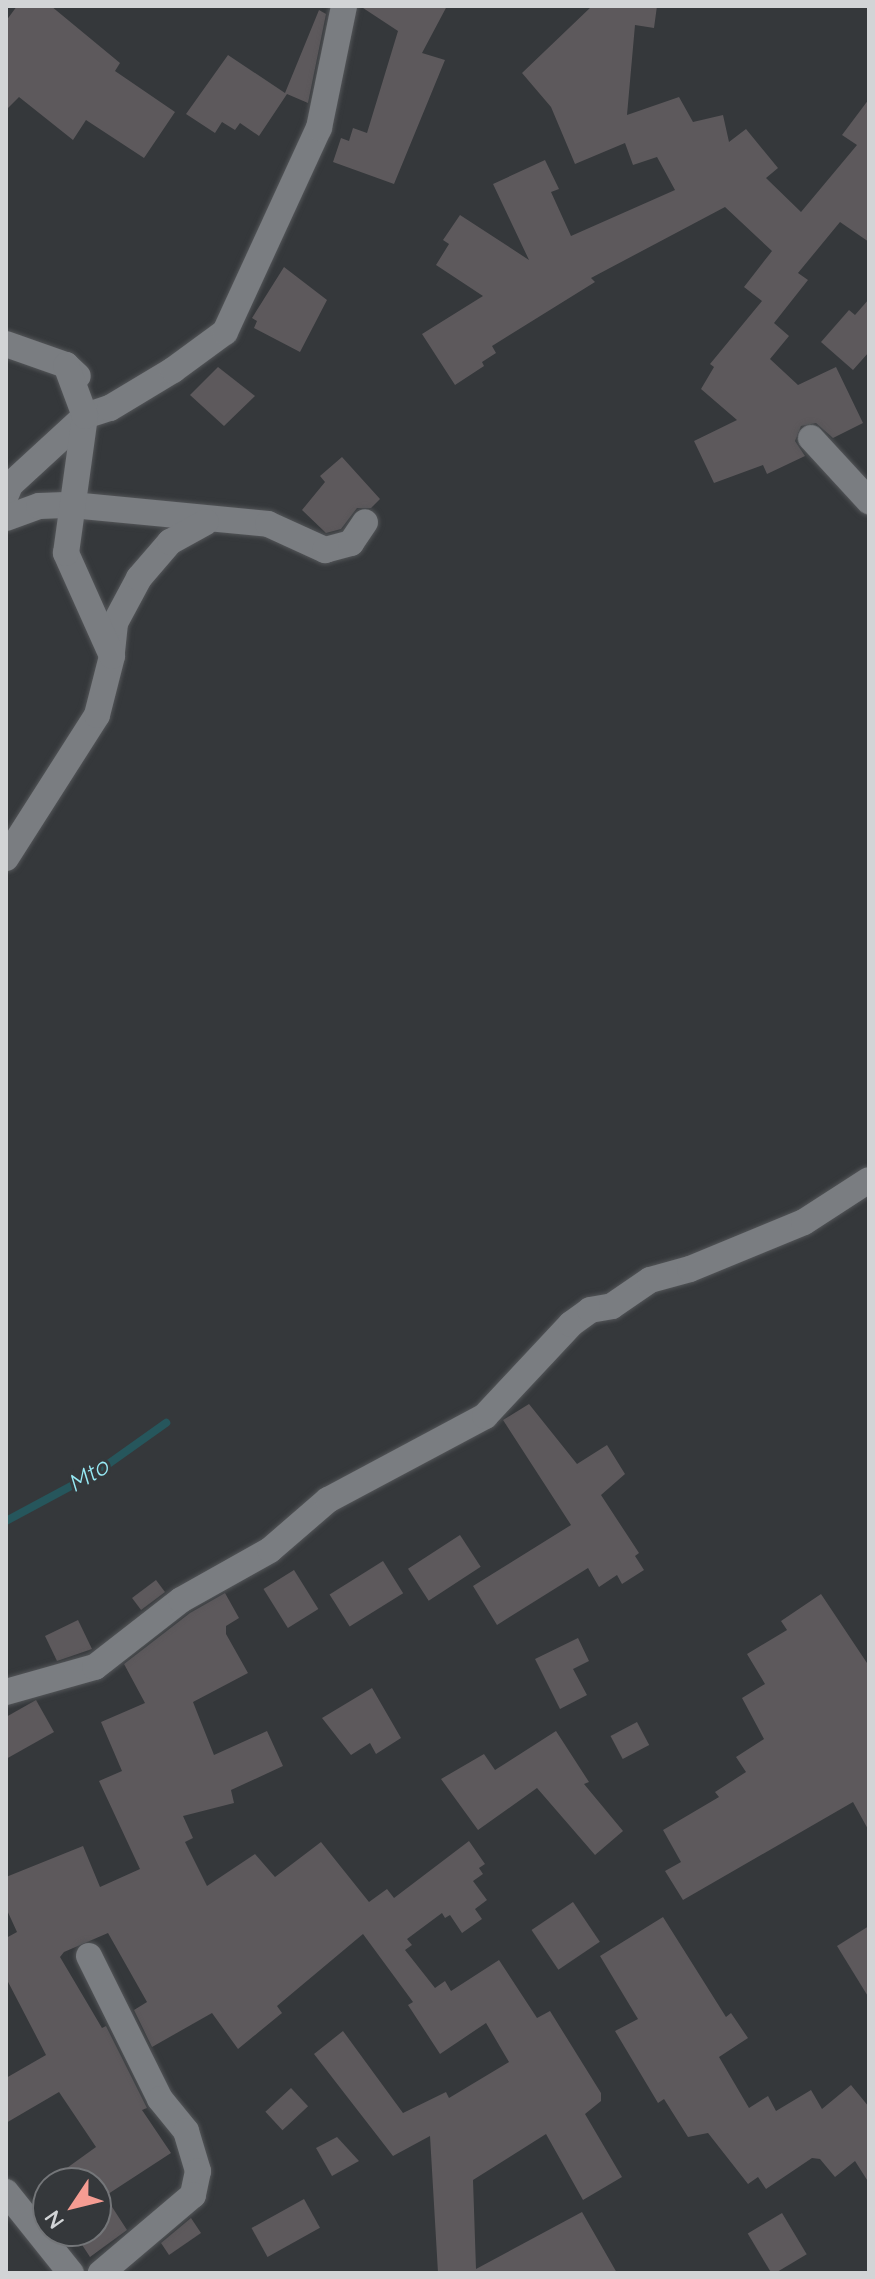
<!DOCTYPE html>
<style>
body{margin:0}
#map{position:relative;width:875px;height:2279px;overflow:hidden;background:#35383b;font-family:Quicksand,sans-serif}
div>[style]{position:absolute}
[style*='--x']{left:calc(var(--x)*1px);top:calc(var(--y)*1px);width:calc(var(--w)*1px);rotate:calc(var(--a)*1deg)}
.stream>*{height:8px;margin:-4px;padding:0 4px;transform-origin:4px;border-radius:4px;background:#26565c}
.building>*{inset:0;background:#5d595c;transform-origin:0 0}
.roads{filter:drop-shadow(0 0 2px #535558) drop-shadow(0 0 2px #535558)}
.minor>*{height:26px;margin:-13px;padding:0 13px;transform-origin:13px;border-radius:13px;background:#7a7d81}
span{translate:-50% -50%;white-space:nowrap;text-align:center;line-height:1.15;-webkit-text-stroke:6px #35383b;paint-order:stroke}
.water-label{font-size:24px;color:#97ebf6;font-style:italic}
.frame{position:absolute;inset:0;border:8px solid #d2d4d6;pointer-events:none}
.north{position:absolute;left:32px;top:2167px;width:80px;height:80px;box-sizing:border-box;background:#35383b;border:2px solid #747679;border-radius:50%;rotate:235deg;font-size:22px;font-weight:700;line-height:32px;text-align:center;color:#d2d4d6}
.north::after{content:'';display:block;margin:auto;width:28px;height:36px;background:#f59c92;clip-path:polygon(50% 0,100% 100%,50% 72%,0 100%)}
</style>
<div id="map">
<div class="stream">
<div style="--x:6;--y:1521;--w:103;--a:-28.3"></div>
<div style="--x:97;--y:1472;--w:85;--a:-35.4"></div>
</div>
<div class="building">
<div style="clip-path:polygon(17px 6px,51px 6px,120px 63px,115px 71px,175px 112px,144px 158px,86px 120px,73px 140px,19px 97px,6px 110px,6px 21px)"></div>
<div style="clip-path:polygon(360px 6px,447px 6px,422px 53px,445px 60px,394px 184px,333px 162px,341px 138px,349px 141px,353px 128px,367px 133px,398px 31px)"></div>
<div style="clip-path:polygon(592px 6px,657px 6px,654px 28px,635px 25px,627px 115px,679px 97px,693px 122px,723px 115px,729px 142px,746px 129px,778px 168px,766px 178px,801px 212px,857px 145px,842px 135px,869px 99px,869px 242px,840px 222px,798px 273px,808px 280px,774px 323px,789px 336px,770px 359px,798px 385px,836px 367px,863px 423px,833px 438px,816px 423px,801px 426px,795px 441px,805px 456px,767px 474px,763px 465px,714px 483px,694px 441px,737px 420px,701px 389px,714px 367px,710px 364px,762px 301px,744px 287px,772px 251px,725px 207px,591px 278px,595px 282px,492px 346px,496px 353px,482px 362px,484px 366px,455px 385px,422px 334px,483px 296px,436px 265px,449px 244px,443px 240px,460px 215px,529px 260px,493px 184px,545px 160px,559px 189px,551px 192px,571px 236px,675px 190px,657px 157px,633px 165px,625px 143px,575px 164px,551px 107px,522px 73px)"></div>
<div style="clip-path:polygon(319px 10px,326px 14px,308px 103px,287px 94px,259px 136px,240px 123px,235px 130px,222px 122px,215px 133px,186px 114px,228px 55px,285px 93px)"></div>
<div style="clip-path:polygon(284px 267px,327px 300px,300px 352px,254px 328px,257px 321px,252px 318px)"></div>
<div style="clip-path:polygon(869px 299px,869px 352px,853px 370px,821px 342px,849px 310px,855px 315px)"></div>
<div style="clip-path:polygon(218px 367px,255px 396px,224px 426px,190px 395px)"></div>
<div style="clip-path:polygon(342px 457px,380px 499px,371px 508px,357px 508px,341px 529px,326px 533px,302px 510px,325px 482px,320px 476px)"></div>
<div style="clip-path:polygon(529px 1404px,577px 1464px,607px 1445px,625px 1474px,601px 1495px,639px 1553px,635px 1556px,644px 1570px,622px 1584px,617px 1575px,599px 1587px,588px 1568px,497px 1625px,473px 1586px,571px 1525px,503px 1420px)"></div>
<div style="left:460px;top:1535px;width:38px;height:62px;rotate:57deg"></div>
<div style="left:383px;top:1561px;width:38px;height:63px;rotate:58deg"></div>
<div style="left:294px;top:1570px;width:46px;height:36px;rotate:58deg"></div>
<div style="left:156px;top:1580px;width:15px;height:30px;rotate:53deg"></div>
<div style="clip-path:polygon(225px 1593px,239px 1618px,226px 1626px,226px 1634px,248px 1673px,193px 1702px,214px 1755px,267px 1731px,283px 1766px,231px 1790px,234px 1803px,183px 1816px,193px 1838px,185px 1842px,207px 1886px,255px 1854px,275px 1877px,321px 1842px,369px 1902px,387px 1889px,394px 1898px,469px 1841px,485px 1864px,479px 1868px,483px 1874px,473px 1881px,487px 1900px,475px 1909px,482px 1919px,462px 1933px,450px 1915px,445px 1918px,442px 1913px,407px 1939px,412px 1945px,405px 1950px,435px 1988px,445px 1981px,451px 1991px,499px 1960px,537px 2018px,550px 2011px,601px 2093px,601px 2101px,585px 2114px,622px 2177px,583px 2200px,546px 2134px,473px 2180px,476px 2269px,582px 2212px,617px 2273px,438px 2273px,430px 2136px,393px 2156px,314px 2054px,343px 2031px,403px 2113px,446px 2092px,449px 2098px,509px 2062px,486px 2023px,440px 2054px,408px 2005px,413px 2002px,363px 1934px,277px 2006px,282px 2013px,238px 2049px,212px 2013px,152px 2047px,134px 2010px,147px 2002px,108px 1933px,64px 1952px,60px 1957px,102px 2028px,106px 2026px,147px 2108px,142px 2110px,171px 2153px,105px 2196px,127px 2230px,90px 2257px,73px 2231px,96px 2231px,96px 2183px,46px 2183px,96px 2147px,59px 2092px,6px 2123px,6px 2078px,46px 2055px,6px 1978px,6px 1938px,17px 1932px,6px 1908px,6px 1877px,83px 1846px,100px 1887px,140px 1869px,99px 1781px,122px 1771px,101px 1722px,145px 1703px,124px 1664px,190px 1613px)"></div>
<div style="clip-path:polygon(821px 1594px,869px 1666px,869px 1831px,853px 1802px,683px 1900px,665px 1871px,681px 1862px,663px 1830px,719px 1797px,715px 1792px,746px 1772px,736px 1757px,764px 1739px,742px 1698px,765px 1684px,747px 1654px,787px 1630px,781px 1621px)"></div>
<div style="clip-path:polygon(78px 1620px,92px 1649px,57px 1661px,45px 1636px)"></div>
<div style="clip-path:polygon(578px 1638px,589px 1661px,573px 1669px,587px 1695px,560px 1709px,535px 1659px)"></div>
<div style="clip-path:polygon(372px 1688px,401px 1738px,376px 1754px,370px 1743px,351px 1755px,322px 1718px)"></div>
<div style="clip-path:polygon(36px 1700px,54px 1732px,6px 1759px,6px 1717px)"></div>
<div style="left:637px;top:1722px;width:26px;height:30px;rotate:62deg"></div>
<div style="clip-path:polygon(556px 1731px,589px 1782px,584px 1784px,623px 1831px,595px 1855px,537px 1788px,478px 1830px,441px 1779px,484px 1754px,495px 1770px)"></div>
<div style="left:573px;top:1902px;width:48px;height:50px;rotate:56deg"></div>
<div style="clip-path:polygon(663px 1917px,726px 2017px,731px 2013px,748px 2038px,719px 2057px,749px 2108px,768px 2096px,776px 2111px,811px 2090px,822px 2109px,851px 2085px,869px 2107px,869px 2183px,855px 2161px,835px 2177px,820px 2159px,812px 2158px,766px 2189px,758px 2177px,748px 2184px,708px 2133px,688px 2137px,664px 2099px,658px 2103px,615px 2031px,638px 2019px,600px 1956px)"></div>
<div style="clip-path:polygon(869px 1926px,869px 1998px,837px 1946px)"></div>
<div style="left:291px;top:2088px;width:25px;height:35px;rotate:47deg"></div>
<div style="clip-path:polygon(337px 2137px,359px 2161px,332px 2176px,316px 2148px)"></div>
<div style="left:304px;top:2199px;width:33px;height:60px;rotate:61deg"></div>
<div style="left:782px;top:2213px;width:48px;height:40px;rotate:59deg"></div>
<div style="clip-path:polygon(191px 2218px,201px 2233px,169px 2255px,161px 2243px)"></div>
</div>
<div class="roads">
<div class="minor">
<div style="--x:6;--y:344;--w:64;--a:19.3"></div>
<div style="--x:66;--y:365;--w:16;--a:43"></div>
<div style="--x:811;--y:438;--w:86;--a:47.4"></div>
<div style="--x:6;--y:495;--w:11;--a:-68"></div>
<div style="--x:10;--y:485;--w:102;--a:-42.6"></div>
<div style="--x:85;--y:416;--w:26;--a:-18"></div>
<div style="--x:110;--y:408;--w:74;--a:-31.1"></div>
<div style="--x:173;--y:370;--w:64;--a:-36.2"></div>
<div style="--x:225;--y:332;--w:225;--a:-65.3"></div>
<div style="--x:319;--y:128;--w:125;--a:-78.4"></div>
<div style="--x:6;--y:518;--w:35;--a:-20"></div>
<div style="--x:39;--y:506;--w:33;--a:-2"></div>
<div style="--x:72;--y:505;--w:197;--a:5.5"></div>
<div style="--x:268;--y:524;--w:63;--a:24.5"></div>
<div style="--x:325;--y:550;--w:27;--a:-15"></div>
<div style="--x:351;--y:543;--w:25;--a:-56"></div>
<div style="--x:112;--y:652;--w:29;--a:-84"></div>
<div style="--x:115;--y:623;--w:51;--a:-61.9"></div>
<div style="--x:139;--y:578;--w:48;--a:-49.3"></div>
<div style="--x:170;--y:542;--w:41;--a:-29.1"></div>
<div style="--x:6;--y:858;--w:169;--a:-57.5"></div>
<div style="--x:97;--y:715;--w:61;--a:-75.7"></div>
<div style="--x:112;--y:656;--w:113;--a:-114.1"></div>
<div style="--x:66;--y:553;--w:138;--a:-82.1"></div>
<div style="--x:85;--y:416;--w:54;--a:-110.4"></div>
<div style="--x:6;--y:1692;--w:92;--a:-15.7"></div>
<div style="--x:95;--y:1667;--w:109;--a:-37.9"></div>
<div style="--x:181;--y:1600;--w:102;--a:-29.3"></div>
<div style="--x:270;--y:1550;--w:77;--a:-40.8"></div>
<div style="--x:328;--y:1500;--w:178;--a:-28.1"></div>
<div style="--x:485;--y:1416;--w:126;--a:-46.9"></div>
<div style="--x:571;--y:1324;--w:24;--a:-36"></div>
<div style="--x:590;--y:1310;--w:22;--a:-10"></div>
<div style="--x:612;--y:1306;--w:46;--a:-34.4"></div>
<div style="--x:650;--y:1280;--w:41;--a:-15.4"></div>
<div style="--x:690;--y:1269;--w:123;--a:-22.4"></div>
<div style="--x:804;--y:1222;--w:77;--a:-32.9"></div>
<div style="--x:89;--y:1956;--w:160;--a:63.6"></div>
<div style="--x:160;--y:2099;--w:41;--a:50.9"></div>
<div style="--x:186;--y:2131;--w:42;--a:73.3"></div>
<div style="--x:198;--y:2171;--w:25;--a:102"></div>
<div style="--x:193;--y:2195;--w:121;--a:139.7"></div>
<div style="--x:6;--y:2192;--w:104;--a:51.3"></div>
</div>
</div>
<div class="water-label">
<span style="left:88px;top:1475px;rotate:-31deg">Mto</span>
</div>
<div class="frame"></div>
<div class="north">N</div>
</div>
